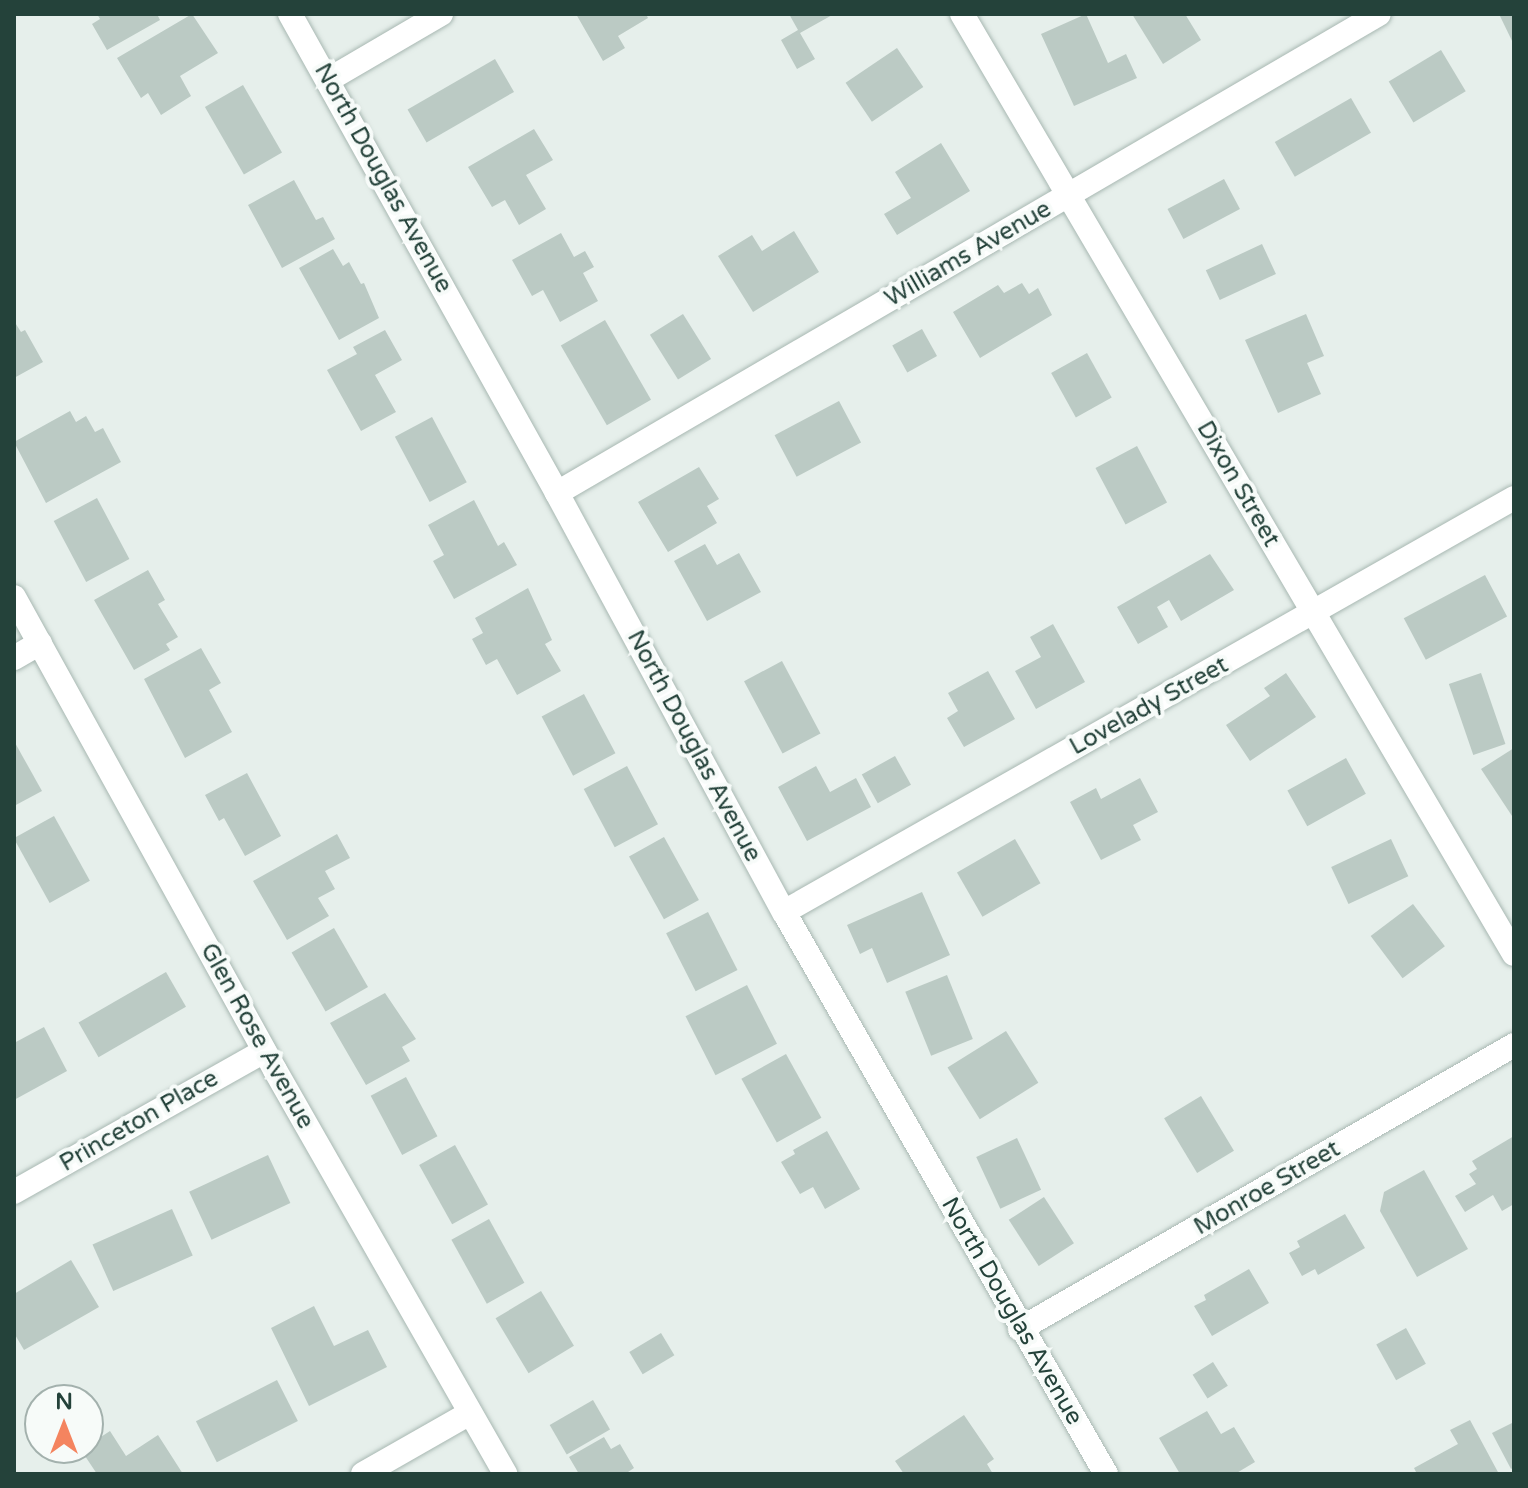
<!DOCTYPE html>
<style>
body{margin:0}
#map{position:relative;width:1528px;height:1488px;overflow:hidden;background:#e6efeb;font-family:"Varela Round",sans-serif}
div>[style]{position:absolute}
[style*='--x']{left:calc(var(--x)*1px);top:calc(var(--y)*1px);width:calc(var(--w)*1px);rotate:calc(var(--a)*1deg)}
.building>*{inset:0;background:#bbcac4;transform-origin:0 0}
.roads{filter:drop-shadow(0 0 2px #a8b8b2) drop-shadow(0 0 2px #a8b8b2)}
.minor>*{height:24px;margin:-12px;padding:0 12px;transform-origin:12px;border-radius:12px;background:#fff}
span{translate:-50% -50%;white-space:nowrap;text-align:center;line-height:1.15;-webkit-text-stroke:8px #f7fbf9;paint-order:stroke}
.street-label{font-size:24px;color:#24423a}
.frame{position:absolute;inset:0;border:16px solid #24423a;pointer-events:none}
.north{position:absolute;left:24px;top:1384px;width:80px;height:80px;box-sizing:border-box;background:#f7fbf9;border:2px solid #a3b1ad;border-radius:50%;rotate:0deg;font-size:22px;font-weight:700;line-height:32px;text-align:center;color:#24423a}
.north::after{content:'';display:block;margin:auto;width:28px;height:36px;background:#f4845f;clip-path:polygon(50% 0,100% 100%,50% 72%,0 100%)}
</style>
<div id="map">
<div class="building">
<div style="clip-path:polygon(97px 14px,157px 14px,160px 20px,107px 50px,92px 24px,100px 19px)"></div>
<div style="clip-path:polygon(192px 14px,218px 53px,180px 76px,191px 96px,161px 115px,148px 93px,141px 98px,117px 58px)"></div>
<div style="clip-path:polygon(576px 14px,646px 14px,648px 18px,618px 36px,625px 48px,603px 61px)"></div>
<div style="clip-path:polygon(789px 14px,834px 14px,800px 33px,815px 59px,797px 69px,781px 40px,798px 30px)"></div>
<div style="clip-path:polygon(1086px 14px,1108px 63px,1126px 54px,1137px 78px,1074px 106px,1041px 34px)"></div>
<div style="clip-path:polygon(1132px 14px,1185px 14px,1201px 40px,1163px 64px)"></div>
<div style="clip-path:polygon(1499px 14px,1514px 14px,1514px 45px)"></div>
<div style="left:897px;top:48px;width:47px;height:62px;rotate:56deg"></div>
<div style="left:1441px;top:50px;width:48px;height:61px;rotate:59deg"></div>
<div style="left:495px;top:59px;width:38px;height:101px;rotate:60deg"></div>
<div style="left:243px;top:85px;width:78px;height:44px;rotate:60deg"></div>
<div style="left:1351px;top:98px;width:40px;height:88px;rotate:60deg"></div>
<div style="clip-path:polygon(534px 129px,553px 160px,526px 175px,546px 209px,519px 225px,505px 200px,492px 207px,468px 167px)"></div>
<div style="clip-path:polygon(941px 143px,970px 191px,897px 235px,884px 214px,911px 198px,895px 172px)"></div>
<div style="left:1224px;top:179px;width:34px;height:64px;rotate:62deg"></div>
<div style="clip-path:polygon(294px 180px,316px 220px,323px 217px,335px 239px,282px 268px,248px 205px)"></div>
<div style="clip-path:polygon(794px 231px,819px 272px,753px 312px,718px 256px,752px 235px,762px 251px)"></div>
<div style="clip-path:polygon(561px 233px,574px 257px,585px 251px,594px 267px,583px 273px,598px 301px,560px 322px,543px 290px,532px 296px,512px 260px)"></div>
<div style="left:1262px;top:244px;width:33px;height:62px;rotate:65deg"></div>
<div style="clip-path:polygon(333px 249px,343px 266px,349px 262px,361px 284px,364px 283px,379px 318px,339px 340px,299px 268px)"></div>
<div style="clip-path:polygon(1022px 283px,1029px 294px,1038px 288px,1052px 315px,980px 358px,953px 312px,998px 285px,1004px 293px)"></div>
<div style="left:683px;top:314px;width:53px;height:39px;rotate:58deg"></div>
<div style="clip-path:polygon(1306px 314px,1324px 356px,1307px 363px,1321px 394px,1278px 413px,1245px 340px)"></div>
<div style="left:605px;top:320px;width:92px;height:51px;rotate:60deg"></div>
<div style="clip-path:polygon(14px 321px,21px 332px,25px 330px,43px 362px,14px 378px)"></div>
<div style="left:922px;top:329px;width:31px;height:34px;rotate:61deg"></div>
<div style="clip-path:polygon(385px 330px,402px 360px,375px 375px,396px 412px,361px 431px,327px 370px,357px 354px,353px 347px)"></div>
<div style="left:1087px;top:353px;width:51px;height:41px;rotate:61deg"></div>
<div style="left:839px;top:401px;width:47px;height:73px;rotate:62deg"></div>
<div style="clip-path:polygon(70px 411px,76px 422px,86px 416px,95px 432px,103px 428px,121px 462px,46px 503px,14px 442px)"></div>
<div style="left:432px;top:417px;width:74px;height:42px;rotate:62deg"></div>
<div style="left:1137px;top:446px;width:64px;height:47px;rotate:62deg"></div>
<div style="clip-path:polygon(699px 467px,719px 499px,707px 506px,717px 523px,668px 552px,638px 502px)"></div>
<div style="left:97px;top:498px;width:69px;height:49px;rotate:62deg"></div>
<div style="clip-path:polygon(474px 500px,498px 546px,504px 542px,517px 565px,454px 599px,433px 561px,444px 555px,428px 525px)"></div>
<div style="clip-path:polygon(705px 544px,717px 565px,739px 553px,761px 592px,707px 621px,674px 561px)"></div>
<div style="clip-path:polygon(1210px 554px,1234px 590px,1181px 621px,1169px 600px,1157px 607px,1168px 627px,1138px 644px,1117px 607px)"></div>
<div style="clip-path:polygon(148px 570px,165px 600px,158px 604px,178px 637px,166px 644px,170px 650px,134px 670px,94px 600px)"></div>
<div style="left:1485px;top:575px;width:47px;height:92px;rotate:62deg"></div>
<div style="clip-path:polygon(528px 588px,552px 640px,545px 644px,561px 671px,517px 695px,497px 659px,486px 665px,472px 639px,483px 633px,475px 618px)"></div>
<div style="clip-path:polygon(1053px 624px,1085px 682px,1036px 709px,1015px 671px,1041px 657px,1030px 637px)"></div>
<div style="clip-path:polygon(201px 648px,221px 683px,209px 690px,232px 732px,185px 758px,144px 679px)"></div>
<div style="left:782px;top:661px;width:82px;height:43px;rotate:62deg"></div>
<div style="clip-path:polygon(988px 671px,1015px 719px,964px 747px,947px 718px,958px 711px,948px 693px)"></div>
<div style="clip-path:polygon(1286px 673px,1316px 717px,1250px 761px,1226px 725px,1270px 696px,1264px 688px)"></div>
<div style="left:1481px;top:673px;width:75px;height:34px;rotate:71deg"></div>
<div style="left:584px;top:694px;width:67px;height:48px;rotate:62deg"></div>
<div style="clip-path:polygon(14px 741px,42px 791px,14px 806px)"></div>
<div style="clip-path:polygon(1514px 748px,1514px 819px,1481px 769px)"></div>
<div style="left:895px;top:756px;width:33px;height:38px;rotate:61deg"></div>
<div style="left:1346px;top:758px;width:41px;height:67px;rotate:61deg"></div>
<div style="left:627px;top:766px;width:66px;height:49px;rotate:62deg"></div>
<div style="clip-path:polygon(816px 766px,830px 792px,856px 778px,871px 807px,807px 841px,778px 787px)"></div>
<div style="clip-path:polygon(247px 773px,281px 836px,245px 856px,224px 818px,219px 821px,205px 795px)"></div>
<div style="clip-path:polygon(1140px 778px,1158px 812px,1133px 825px,1141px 840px,1101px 860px,1070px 802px,1096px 788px,1101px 799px)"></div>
<div style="left:54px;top:816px;width:74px;height:46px;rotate:61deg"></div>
<div style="clip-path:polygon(337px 834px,350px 858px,325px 871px,335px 889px,318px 898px,329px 916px,287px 940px,253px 881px)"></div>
<div style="left:664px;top:837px;width:72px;height:40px;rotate:61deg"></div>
<div style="left:1015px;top:839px;width:51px;height:67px;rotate:60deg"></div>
<div style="left:1391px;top:839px;width:41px;height:66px;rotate:65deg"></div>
<div style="clip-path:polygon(922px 892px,950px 955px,887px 983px,872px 948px,860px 954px,847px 925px)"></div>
<div style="left:1413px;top:904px;width:53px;height:53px;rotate:53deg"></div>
<div style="left:708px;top:912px;width:65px;height:47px;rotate:63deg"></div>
<div style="left:334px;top:928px;width:68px;height:49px;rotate:60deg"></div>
<div style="left:166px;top:972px;width:40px;height:101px;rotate:60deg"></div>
<div style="left:947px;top:975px;width:69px;height:45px;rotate:68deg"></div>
<div style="left:747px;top:985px;width:66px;height:69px;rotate:63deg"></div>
<div style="clip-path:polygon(385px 993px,416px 1039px,402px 1047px,410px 1061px,366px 1085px,330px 1023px)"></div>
<div style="clip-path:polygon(44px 1027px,67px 1071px,14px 1100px,14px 1043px)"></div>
<div style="left:1006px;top:1031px;width:61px;height:69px;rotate:58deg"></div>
<div style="left:786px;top:1054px;width:73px;height:51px;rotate:61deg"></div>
<div style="left:406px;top:1077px;width:67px;height:40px;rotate:62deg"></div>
<div style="left:1201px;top:1096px;width:64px;height:43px;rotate:59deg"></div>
<div style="clip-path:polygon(827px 1131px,860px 1189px,825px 1209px,813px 1187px,800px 1194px,781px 1162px,795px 1154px,793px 1150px)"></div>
<div style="clip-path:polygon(1514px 1136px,1514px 1204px,1502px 1211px,1493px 1195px,1465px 1212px,1455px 1196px,1476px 1184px,1469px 1174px,1477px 1169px,1472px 1161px)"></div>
<div style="left:1017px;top:1138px;width:57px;height:45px;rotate:65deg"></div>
<div style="left:455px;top:1145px;width:68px;height:41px;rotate:61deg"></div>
<div style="left:268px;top:1155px;width:53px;height:87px;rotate:65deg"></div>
<div style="clip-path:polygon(1424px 1170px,1468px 1249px,1417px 1277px,1380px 1211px,1384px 1192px)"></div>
<div style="left:1044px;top:1197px;width:55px;height:42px;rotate:57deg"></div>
<div style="left:172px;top:1209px;width:51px;height:87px;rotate:66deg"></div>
<div style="clip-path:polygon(1345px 1214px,1365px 1248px,1318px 1275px,1315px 1269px,1302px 1276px,1289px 1253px,1300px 1247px,1297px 1241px)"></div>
<div style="left:489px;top:1219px;width:73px;height:43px;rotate:61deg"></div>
<div style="clip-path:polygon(71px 1260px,99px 1307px,24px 1350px,14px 1333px,14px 1294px)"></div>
<div style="clip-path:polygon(1249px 1269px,1269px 1303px,1212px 1336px,1194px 1306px,1206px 1300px,1204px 1295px)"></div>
<div style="left:541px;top:1291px;width:64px;height:53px;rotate:59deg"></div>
<div style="clip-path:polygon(314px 1306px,334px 1346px,368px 1330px,387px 1367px,309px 1406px,271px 1328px)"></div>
<div style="left:1406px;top:1328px;width:41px;height:34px;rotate:61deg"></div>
<div style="left:661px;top:1333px;width:26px;height:37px;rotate:59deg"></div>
<div style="left:1213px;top:1362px;width:28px;height:24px;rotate:58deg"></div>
<div style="left:277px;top:1380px;width:46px;height:91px;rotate:63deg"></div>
<div style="left:593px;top:1400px;width:34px;height:50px;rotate:60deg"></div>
<div style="clip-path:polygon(1207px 1411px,1221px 1434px,1234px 1427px,1255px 1462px,1235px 1474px,1180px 1474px,1159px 1438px)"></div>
<div style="clip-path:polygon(964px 1415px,994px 1459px,987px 1464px,993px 1474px,904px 1474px,895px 1461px)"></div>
<div style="clip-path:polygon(1470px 1420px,1499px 1474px,1417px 1474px,1414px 1468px,1458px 1444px,1450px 1430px)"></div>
<div style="clip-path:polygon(1514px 1422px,1514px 1467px,1511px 1469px,1492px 1433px)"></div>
<div style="clip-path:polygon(110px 1431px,126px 1456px,158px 1435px,183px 1474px,97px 1474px,81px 1450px)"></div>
<div style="clip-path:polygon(604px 1437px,611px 1449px,620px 1444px,634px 1468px,625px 1474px,579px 1474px,569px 1457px)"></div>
</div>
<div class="roads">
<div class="minor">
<div style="--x:290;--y:14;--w:548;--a:60.86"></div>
<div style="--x:557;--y:493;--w:477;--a:61.6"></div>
<div style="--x:784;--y:912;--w:648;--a:60.19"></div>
<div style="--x:962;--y:14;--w:1090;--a:59.58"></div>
<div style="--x:328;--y:80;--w:131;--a:-30.3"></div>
<div style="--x:557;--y:493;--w:951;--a:-30.23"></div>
<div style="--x:14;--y:597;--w:540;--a:61.11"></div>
<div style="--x:275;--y:1070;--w:465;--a:60.3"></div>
<div style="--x:14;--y:658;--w:30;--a:-30"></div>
<div style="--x:784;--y:912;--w:839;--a:-29.56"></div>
<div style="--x:14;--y:1192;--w:287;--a:-29.4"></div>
<div style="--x:1020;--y:1329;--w:570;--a:-29.89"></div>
<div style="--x:363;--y:1474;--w:123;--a:-29.7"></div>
</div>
</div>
<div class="street-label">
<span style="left:383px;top:178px;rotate:61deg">North Douglas Avenue</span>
<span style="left:968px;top:254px;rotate:-30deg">Williams Avenue</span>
<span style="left:1238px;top:484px;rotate:60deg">Dixon Street</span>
<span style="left:1149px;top:706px;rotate:-29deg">Lovelady Street</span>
<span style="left:694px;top:746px;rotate:62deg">North Douglas Avenue</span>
<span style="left:257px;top:1036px;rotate:61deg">Glen Rose Avenue</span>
<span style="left:139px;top:1121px;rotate:-30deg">Princeton Place</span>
<span style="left:1267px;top:1188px;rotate:-30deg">Monroe Street</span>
<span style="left:1012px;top:1311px;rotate:60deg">North Douglas Avenue</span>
</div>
<div class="frame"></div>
<div class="north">N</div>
</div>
